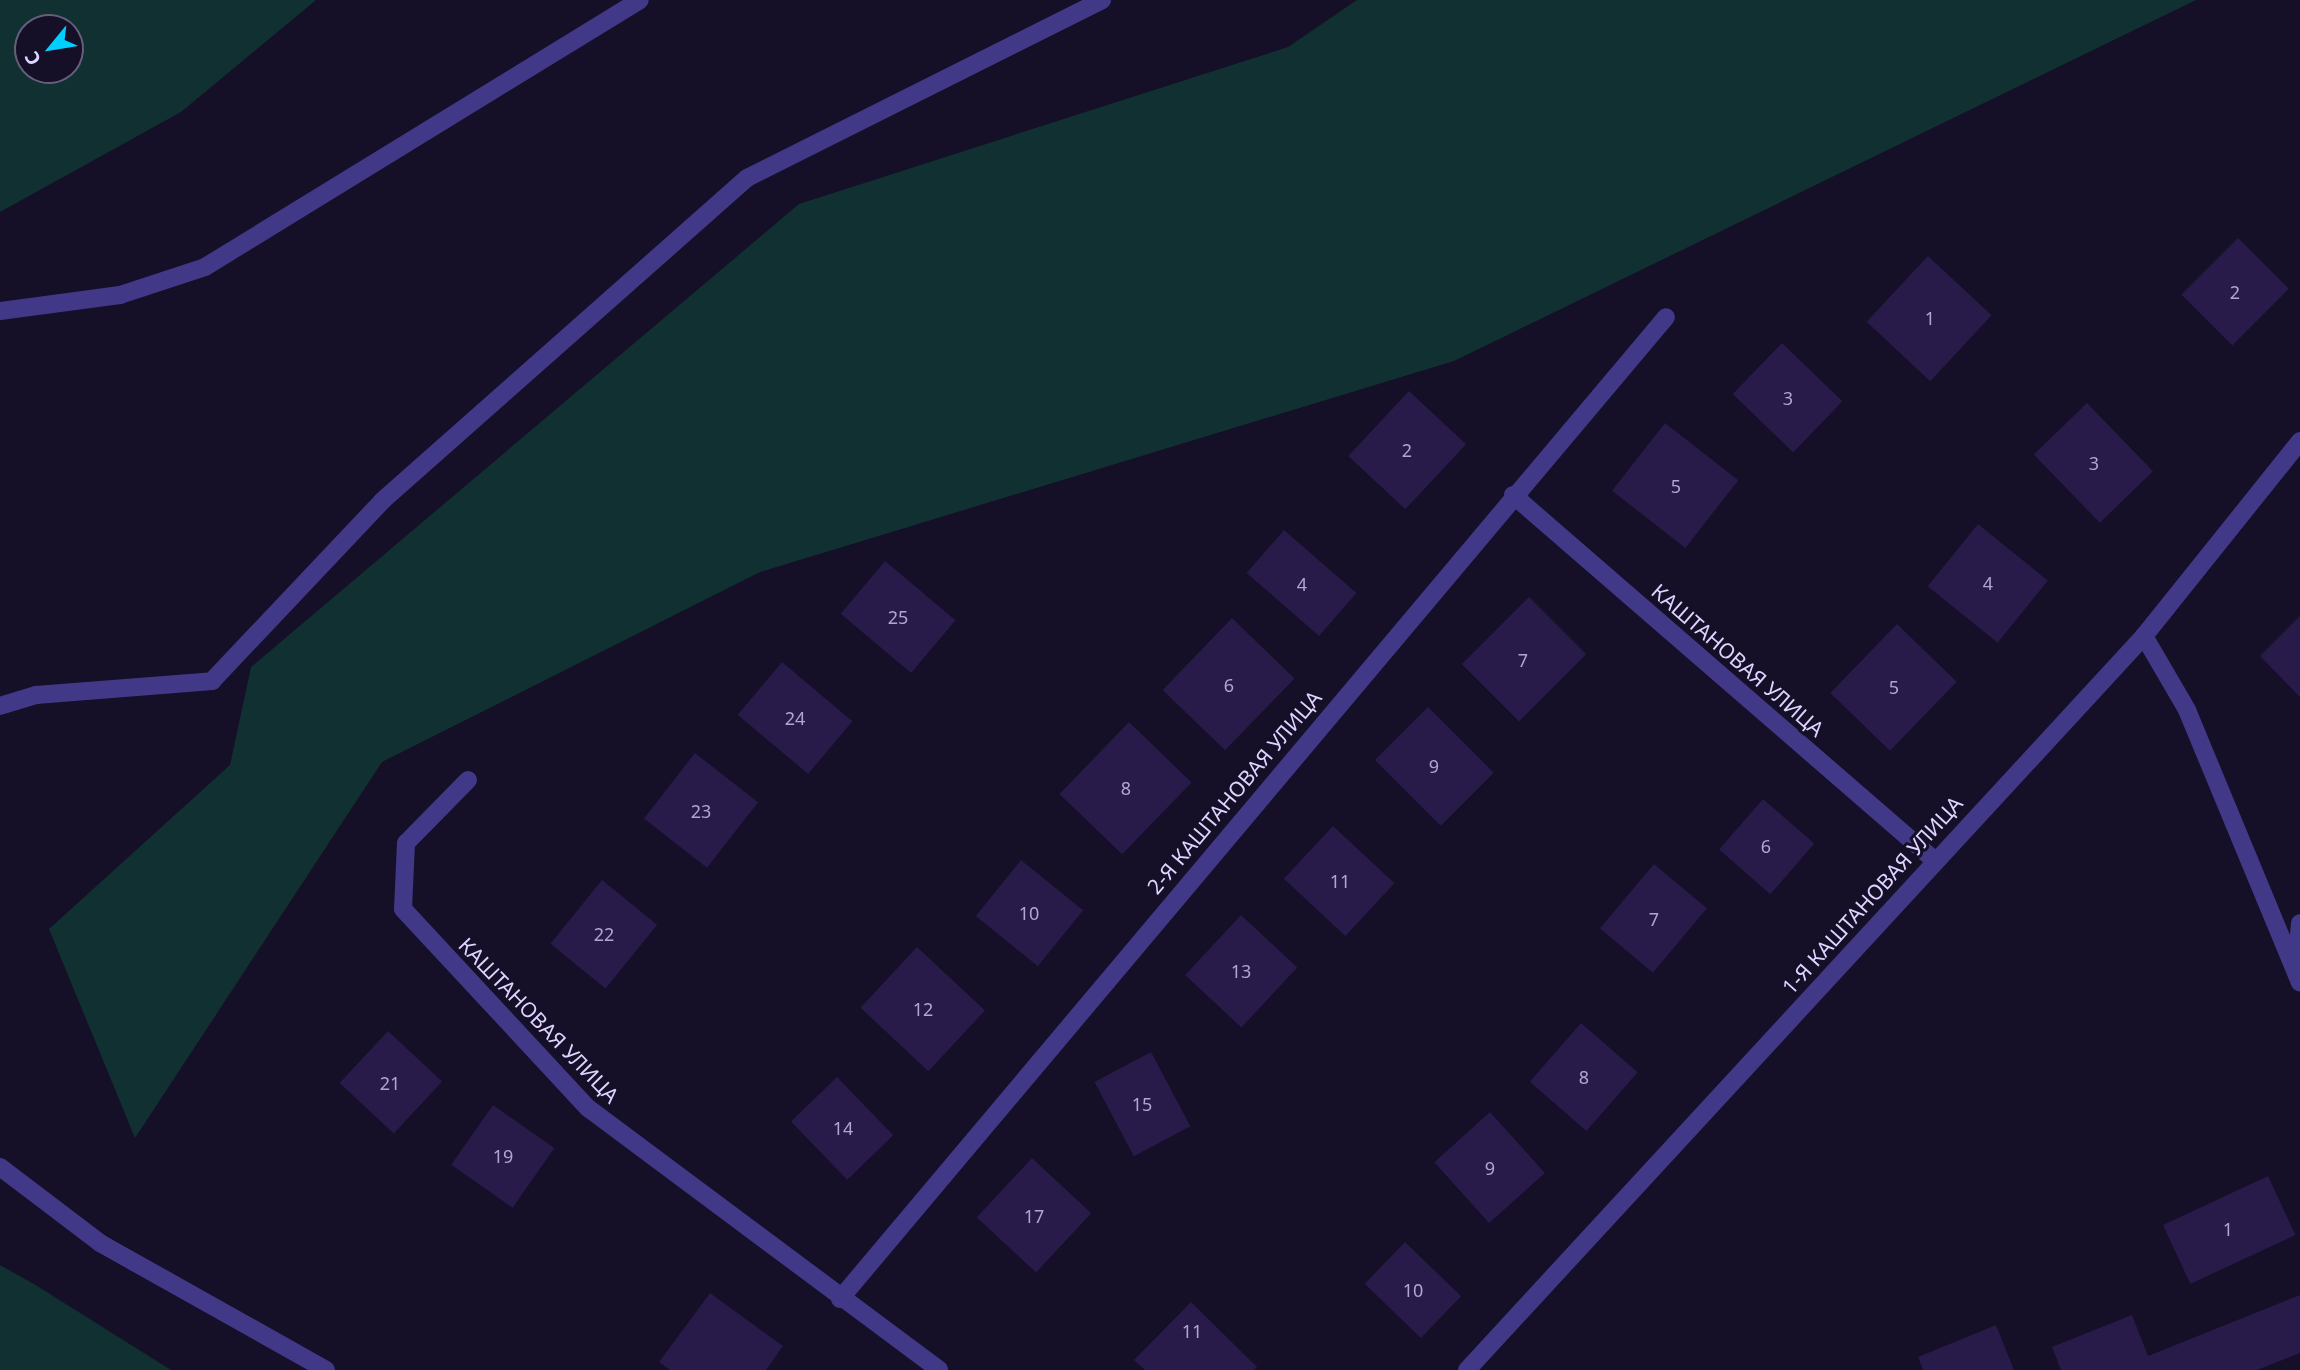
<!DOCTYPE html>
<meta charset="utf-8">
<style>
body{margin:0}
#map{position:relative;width:2300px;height:1370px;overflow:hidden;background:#150f27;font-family:"Noto Sans",sans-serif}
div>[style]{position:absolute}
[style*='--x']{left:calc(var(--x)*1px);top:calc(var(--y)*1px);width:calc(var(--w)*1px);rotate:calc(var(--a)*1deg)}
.green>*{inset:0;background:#113031}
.building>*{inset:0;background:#281a49;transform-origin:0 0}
.minor>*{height:18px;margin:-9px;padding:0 9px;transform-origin:9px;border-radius:9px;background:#423888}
span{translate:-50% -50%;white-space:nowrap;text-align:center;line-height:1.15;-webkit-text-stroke:6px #150f27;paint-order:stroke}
.number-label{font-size:18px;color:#b0a6d2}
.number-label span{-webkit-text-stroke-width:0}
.street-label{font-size:21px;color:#ddd5ff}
.north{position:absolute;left:14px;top:14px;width:70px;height:70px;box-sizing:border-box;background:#150f27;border:2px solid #655e7d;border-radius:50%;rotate:240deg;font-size:19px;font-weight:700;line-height:28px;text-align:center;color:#ddd5ff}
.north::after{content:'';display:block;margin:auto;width:24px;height:32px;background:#01cfff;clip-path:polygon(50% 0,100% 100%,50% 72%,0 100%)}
</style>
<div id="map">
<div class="green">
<div style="clip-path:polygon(evenodd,0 0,316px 0,181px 112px,0 212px,0 0,70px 28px,70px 70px,28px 70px,28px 28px,70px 28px)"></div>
<div style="clip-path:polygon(1357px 0,2196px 0,1454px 361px,760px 572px,382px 762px,135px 1138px,49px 929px,230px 765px,251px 667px,799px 204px,1288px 47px)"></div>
<div style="clip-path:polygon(0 1265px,34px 1284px,171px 1370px,0 1370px)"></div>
</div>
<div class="building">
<div style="left:2238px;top:238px;width:72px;height:80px;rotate:45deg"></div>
<div style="left:1928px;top:256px;width:87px;height:90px;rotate:43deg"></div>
<div style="left:1782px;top:343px;width:84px;height:71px;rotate:44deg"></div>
<div style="left:1409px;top:391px;width:78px;height:89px;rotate:43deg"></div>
<div style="left:2087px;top:403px;width:95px;height:74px;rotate:46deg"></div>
<div style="left:1665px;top:423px;width:93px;height:86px;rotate:38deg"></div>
<div style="left:1978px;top:524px;width:90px;height:80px;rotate:39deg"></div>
<div style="left:1284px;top:530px;width:96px;height:57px;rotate:41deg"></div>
<div style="left:885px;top:561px;width:92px;height:69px;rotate:40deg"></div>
<div style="left:1529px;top:597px;width:81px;height:95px;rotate:45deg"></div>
<div style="clip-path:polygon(2300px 616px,2300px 697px,2260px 656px)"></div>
<div style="left:1232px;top:618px;width:87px;height:100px;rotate:44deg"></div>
<div style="left:1897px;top:624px;width:83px;height:96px;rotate:44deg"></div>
<div style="left:782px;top:662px;width:92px;height:69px;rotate:40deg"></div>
<div style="left:1428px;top:707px;width:93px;height:75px;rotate:45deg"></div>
<div style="left:1129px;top:722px;width:87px;height:100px;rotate:44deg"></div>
<div style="left:695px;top:753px;width:80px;height:83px;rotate:38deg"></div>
<div style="left:1763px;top:799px;width:68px;height:67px;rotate:41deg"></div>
<div style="left:1333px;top:826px;width:84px;height:72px;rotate:43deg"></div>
<div style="left:1021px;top:860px;width:80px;height:72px;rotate:39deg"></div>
<div style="left:1654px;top:864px;width:69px;height:84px;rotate:40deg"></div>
<div style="left:602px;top:880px;width:71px;height:82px;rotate:39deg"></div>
<div style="left:1241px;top:915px;width:77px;height:82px;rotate:43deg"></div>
<div style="left:917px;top:947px;width:93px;height:83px;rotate:43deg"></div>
<div style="left:1581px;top:1023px;width:75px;height:78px;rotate:41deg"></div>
<div style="left:388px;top:1031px;width:74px;height:71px;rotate:43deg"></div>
<div style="left:1151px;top:1052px;width:84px;height:64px;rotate:62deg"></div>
<div style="left:837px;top:1077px;width:81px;height:64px;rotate:46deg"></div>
<div style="left:493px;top:1105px;width:75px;height:73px;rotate:35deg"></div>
<div style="left:1490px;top:1112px;width:82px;height:75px;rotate:48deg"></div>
<div style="left:1032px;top:1158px;width:81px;height:81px;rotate:43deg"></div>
<div style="left:2268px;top:1176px;width:65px;height:116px;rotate:65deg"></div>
<div style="left:1405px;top:1242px;width:78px;height:58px;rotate:44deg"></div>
<div style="clip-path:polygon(710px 1293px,783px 1346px,766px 1370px,670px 1370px,659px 1362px)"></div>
<div style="clip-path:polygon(2300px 1295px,2300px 1353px,2257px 1370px,2061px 1370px,2052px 1347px,2132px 1315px,2148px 1356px)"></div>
<div style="clip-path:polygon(1191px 1302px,1257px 1367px,1254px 1370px,1145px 1370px,1134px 1360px)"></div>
<div style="clip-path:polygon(1996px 1325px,2014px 1370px,1923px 1370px,1918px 1357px)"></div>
</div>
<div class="minor">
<div style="--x:0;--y:311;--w:121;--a:-7.6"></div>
<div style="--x:120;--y:295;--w:89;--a:-18.2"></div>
<div style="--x:205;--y:267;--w:510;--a:-31.54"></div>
<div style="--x:1513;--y:495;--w:556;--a:40.91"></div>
<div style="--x:2144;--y:636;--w:86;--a:59.8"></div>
<div style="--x:2187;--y:710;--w:295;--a:67.5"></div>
<div style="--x:0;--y:706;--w:38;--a:-17"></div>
<div style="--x:36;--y:695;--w:177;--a:-4.5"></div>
<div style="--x:212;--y:681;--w:248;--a:-46.6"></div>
<div style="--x:382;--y:501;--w:487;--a:-41.5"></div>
<div style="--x:747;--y:178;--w:397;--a:-26.6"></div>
<div style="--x:468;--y:780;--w:88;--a:134.5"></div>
<div style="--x:406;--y:843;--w:66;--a:92.6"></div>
<div style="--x:403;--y:909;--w:272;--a:47.1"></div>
<div style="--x:588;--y:1108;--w:438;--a:36.7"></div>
<div style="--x:2296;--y:968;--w:45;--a:-84.9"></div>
<div style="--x:0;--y:1167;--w:126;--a:37.2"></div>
<div style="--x:100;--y:1243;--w:259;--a:29.3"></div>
<div style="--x:840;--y:1299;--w:1283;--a:-49.93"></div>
<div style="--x:1467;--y:1370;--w:999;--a:-47.31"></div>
<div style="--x:2144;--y:636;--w:250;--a:-51.3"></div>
</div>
<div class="number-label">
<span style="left:2235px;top:292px">2</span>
<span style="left:1930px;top:318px">1</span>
<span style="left:1788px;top:398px">3</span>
<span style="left:1407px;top:450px">2</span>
<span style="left:2094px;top:463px">3</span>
<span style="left:1676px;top:486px">5</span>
<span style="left:1988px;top:583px">4</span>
<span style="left:1302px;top:584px">4</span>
<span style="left:898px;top:617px">25</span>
<span style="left:1523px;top:660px">7</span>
<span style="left:1229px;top:685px">6</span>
<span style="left:1894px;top:687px">5</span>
<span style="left:795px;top:718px">24</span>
<span style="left:1434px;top:766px">9</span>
<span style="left:1126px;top:788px">8</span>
<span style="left:701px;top:811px">23</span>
<span style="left:1766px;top:846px">6</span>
<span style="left:1340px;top:881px">11</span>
<span style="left:1029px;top:913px">10</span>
<span style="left:1654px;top:919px">7</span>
<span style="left:604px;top:934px">22</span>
<span style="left:1241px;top:971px">13</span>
<span style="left:923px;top:1009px">12</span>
<span style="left:1584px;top:1077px">8</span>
<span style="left:390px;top:1083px">21</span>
<span style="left:1142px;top:1104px">15</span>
<span style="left:843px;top:1128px">14</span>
<span style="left:503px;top:1156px">19</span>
<span style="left:1490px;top:1168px">9</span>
<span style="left:1034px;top:1216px">17</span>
<span style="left:2228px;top:1229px">1</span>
<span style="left:1413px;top:1290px">10</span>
<span style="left:1192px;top:1331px">11</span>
</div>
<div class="street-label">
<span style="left:1738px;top:660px;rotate:41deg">КАШТАНОВАЯ УЛИЦА</span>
<span style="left:1234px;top:792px;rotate:-50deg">2-Я КАШТАНОВАЯ УЛИЦА</span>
<span style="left:1872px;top:895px;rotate:-48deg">1-Я КАШТАНОВАЯ УЛИЦА</span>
<span style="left:539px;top:1020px;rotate:46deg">КАШТАНОВАЯ УЛИЦА</span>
</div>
<div class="north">С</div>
</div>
